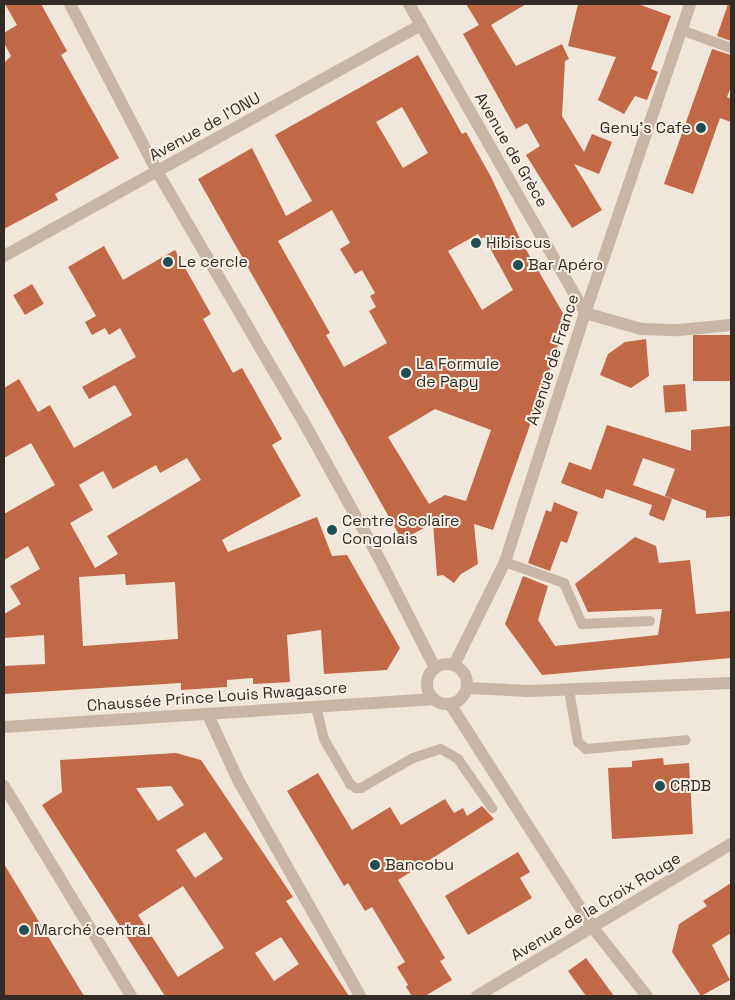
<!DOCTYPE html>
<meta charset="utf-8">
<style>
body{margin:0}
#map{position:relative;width:735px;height:1000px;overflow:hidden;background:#f0e6d9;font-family:"Space Grotesk",sans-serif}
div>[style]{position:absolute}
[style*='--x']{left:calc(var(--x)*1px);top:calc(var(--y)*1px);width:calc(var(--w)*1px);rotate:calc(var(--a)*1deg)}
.building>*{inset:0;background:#c16946;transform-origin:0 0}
.service>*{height:10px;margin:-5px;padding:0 5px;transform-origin:5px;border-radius:5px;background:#c7b6a5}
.minor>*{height:12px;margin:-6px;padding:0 6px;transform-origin:6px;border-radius:6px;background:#c7b6a5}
.tertiary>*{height:12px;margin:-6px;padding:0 6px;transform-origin:6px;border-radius:6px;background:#c7b6a5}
.tertiary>.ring{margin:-6px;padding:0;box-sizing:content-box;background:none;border:12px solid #c7b6a5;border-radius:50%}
.dots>*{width:14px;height:14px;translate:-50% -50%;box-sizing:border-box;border:2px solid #f8f0e4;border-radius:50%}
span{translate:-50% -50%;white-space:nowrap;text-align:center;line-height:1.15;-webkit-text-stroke:4px #f8f0e4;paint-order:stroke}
.street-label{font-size:16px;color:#332b26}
.poi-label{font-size:16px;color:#332b26}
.right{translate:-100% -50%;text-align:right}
.left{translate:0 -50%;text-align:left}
.frame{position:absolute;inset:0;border:5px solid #332b26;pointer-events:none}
</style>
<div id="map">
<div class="building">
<div style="clip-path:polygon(5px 4px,41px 4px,67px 51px,61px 55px,119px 158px,55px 194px,58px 200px,4px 229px,4px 63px,11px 56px,4px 43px,4px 33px,17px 25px)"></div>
<div style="clip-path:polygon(466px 4px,526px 4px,491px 25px,516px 66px,562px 44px,569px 59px,565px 61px,562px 116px,584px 152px,592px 134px,612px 142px,599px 174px,574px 164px,602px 210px,572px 228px,526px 155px,540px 146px,527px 123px,516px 129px,463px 34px,479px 25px)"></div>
<div style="clip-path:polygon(578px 4px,638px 4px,671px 16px,651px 69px,658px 72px,647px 100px,635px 96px,624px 114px,598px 100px,616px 57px,568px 46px)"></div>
<div style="clip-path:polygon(728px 4px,731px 4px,731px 41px,717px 36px)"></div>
<div style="clip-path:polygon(712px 49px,731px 55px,731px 87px,727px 97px,731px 99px,731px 122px,720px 118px,693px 194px,664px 184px)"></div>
<div style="clip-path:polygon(evenodd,418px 55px,462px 134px,466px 132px,491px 177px,521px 241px,567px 320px,493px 530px,474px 524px,478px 564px,461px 574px,454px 583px,443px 575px,437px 576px,433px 523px,402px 540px,198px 179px,252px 148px,286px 216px,312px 201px,275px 135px,418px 55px,402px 107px,428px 153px,403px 168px,376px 122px,402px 107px,418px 55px,332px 210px,350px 243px,340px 249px,355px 274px,362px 270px,375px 293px,370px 296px,376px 307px,369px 311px,387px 343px,344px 367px,326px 335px,330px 333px,278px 241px,332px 210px,418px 55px,478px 234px,481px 239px,484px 237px,513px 290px,482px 310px,448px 251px,478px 234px,418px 55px,435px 409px,491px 430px,466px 501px,445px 495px,429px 504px,388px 437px,435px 409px)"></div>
<div style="clip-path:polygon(evenodd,104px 246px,123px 280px,175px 250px,211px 314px,203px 319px,233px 373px,242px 368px,282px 439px,272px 445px,301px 496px,222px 540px,228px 552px,317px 517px,332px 556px,347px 555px,400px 648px,387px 670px,324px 674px,321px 630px,287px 635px,290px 682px,253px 684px,253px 678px,227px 680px,227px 687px,181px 690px,181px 683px,4px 694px,4px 666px,45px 664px,44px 635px,4px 638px,4px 614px,21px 604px,10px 586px,40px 569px,28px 546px,4px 560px,4px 514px,55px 485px,31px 443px,4px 458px,4px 388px,19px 379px,38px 412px,50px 405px,74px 448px,132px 415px,115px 385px,89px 399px,82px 387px,136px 357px,120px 328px,109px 335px,105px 328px,92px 335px,85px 322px,96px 316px,68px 267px,104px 246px,187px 458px,201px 480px,107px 536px,118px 554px,95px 568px,70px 523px,93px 510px,79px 485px,103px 471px,113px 489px,156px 465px,160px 473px,187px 458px,104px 246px,125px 574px,126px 585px,175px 582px,178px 639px,83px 646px,79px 577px,125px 574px)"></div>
<div style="left:32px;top:284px;width:23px;height:22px;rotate:59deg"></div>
<div style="left:731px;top:335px;width:46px;height:38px;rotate:90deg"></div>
<div style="clip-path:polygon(646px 339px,649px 376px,631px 388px,600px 375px,608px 354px,625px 342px)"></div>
<div style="left:685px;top:384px;width:27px;height:22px;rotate:86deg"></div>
<div style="clip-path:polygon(607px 425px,691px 451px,691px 430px,731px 426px,731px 516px,706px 518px,706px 511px,665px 496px,675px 469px,643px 458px,633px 485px,672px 499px,664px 521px,649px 515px,652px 505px,606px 489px,603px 499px,561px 483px,569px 462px,591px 470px)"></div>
<div style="clip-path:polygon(554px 502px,578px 512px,567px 543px,561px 541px,550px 571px,528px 563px,546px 510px,551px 512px)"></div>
<div style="clip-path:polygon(635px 537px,656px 546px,659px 563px,690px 560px,696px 614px,731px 611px,731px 658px,542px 675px,505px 624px,523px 576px,548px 586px,538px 620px,555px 646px,658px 635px,662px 609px,588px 612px,575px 584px)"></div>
<div style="clip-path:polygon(evenodd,176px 753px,201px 760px,293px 897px,286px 901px,349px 996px,165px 996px,42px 805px,62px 792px,60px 760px,176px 753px,171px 786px,184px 805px,158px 821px,136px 788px,171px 786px,176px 753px,205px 832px,223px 859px,195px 878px,176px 850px,205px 832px,176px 753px,183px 886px,224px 948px,178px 977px,138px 915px,183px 886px,176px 753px,281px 937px,299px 964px,274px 981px,255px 953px,281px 937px)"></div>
<div style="clip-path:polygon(663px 758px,664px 765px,689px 763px,693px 834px,612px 839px,608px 768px,632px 767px,632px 761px)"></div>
<div style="clip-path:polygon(318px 773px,352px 830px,390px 807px,401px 825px,445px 799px,454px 813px,463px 808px,467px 816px,482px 806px,494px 819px,398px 880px,445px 958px,440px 961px,452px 980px,425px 996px,412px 996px,406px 987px,408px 985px,397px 967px,405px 962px,372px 907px,365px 911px,348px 883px,344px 886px,287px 791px)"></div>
<div style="clip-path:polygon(518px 852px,530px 872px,520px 878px,532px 898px,468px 935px,445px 896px)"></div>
<div style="clip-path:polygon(4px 864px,84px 996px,4px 996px)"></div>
<div style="clip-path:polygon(731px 883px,731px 933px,712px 945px,730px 980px,701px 996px,672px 952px,679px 924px,707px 906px,703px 901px)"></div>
<div style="clip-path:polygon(586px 958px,614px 996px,586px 996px,568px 971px)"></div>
</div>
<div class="service">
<div style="--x:681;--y:30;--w:53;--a:19.8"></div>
<div style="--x:505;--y:562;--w:63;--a:19.6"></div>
<div style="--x:564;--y:583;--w:45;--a:66.3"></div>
<div style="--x:582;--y:624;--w:68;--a:-2.5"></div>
<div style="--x:569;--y:690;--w:53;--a:80.2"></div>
<div style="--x:578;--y:742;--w:11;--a:41"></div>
<div style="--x:586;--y:749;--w:100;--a:-5.1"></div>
<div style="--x:316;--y:707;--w:33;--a:76"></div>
<div style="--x:324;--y:739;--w:52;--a:60"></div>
<div style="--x:350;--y:784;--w:7;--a:34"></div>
<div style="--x:356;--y:788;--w:5;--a:0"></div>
<div style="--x:361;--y:788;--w:60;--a:-30"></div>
<div style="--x:413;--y:758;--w:29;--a:-18"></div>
<div style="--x:441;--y:749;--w:20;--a:30"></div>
<div style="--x:458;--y:759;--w:60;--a:55.2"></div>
</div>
<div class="minor">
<div style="--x:70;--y:4;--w:191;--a:62.5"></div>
<div style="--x:158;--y:173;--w:285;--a:59.7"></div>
<div style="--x:302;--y:419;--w:157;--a:61"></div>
<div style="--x:378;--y:556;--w:126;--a:63"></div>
<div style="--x:409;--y:4;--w:356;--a:60.3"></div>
<div style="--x:4;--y:256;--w:477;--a:-29"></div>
<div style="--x:585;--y:313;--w:58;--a:15.9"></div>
<div style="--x:641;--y:329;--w:38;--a:2"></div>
<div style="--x:679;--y:330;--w:52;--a:-5.5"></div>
<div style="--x:454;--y:665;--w:115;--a:-63.7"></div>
<div style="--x:505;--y:562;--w:262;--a:-72.2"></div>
<div style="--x:585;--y:313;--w:326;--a:-71.2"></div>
<div style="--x:450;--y:704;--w:267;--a:57.4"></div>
<div style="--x:594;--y:929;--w:85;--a:51.7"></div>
<div style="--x:208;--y:715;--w:72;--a:65.2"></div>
<div style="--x:238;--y:780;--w:248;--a:60.5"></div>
<div style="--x:4;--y:786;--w:245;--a:58.8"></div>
<div style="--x:477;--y:996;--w:296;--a:-30.9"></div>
</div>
<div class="tertiary">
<div class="ring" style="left:427px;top:664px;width:28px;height:28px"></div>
<div style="--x:467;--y:688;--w:62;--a:2.8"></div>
<div style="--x:529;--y:691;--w:202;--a:-2.3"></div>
<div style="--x:4;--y:727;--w:429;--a:-3.7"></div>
</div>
<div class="dots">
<div style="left:701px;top:128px;background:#1e4d53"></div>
<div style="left:476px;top:243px;background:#1e4d53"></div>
<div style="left:168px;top:262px;background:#1e4d53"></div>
<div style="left:518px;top:265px;background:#1e4d53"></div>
<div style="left:406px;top:373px;background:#1e4d53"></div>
<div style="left:332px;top:530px;background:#1e4d53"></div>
<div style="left:660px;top:786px;background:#1e4d53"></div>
<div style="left:375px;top:865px;background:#1e4d53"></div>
<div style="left:24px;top:930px;background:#1e4d53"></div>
</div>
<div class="street-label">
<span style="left:205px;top:127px;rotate:-29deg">Avenue de l'ONU</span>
<span style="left:511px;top:150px;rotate:60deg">Avenue de Grèce</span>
<span style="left:553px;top:360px;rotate:-72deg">Avenue de France</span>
<span style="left:217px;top:697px;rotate:-4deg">Chaussée Prince Louis Rwagasore</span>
<span style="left:596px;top:907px;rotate:-31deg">Avenue de la Croix Rouge</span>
</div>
<div class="poi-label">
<span class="right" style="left:691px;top:128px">Geny's Cafe</span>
<span class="left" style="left:486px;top:243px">Hibiscus</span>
<span class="left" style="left:178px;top:262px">Le cercle</span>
<span class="left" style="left:528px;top:265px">Bar Apéro</span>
<span class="left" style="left:416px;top:373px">La Formule<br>de Papy</span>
<span class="left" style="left:342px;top:530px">Centre Scolaire<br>Congolais</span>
<span class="left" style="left:670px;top:786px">CRDB</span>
<span class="left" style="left:385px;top:865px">Bancobu</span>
<span class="left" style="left:34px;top:930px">Marché central</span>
</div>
<div class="frame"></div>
</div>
